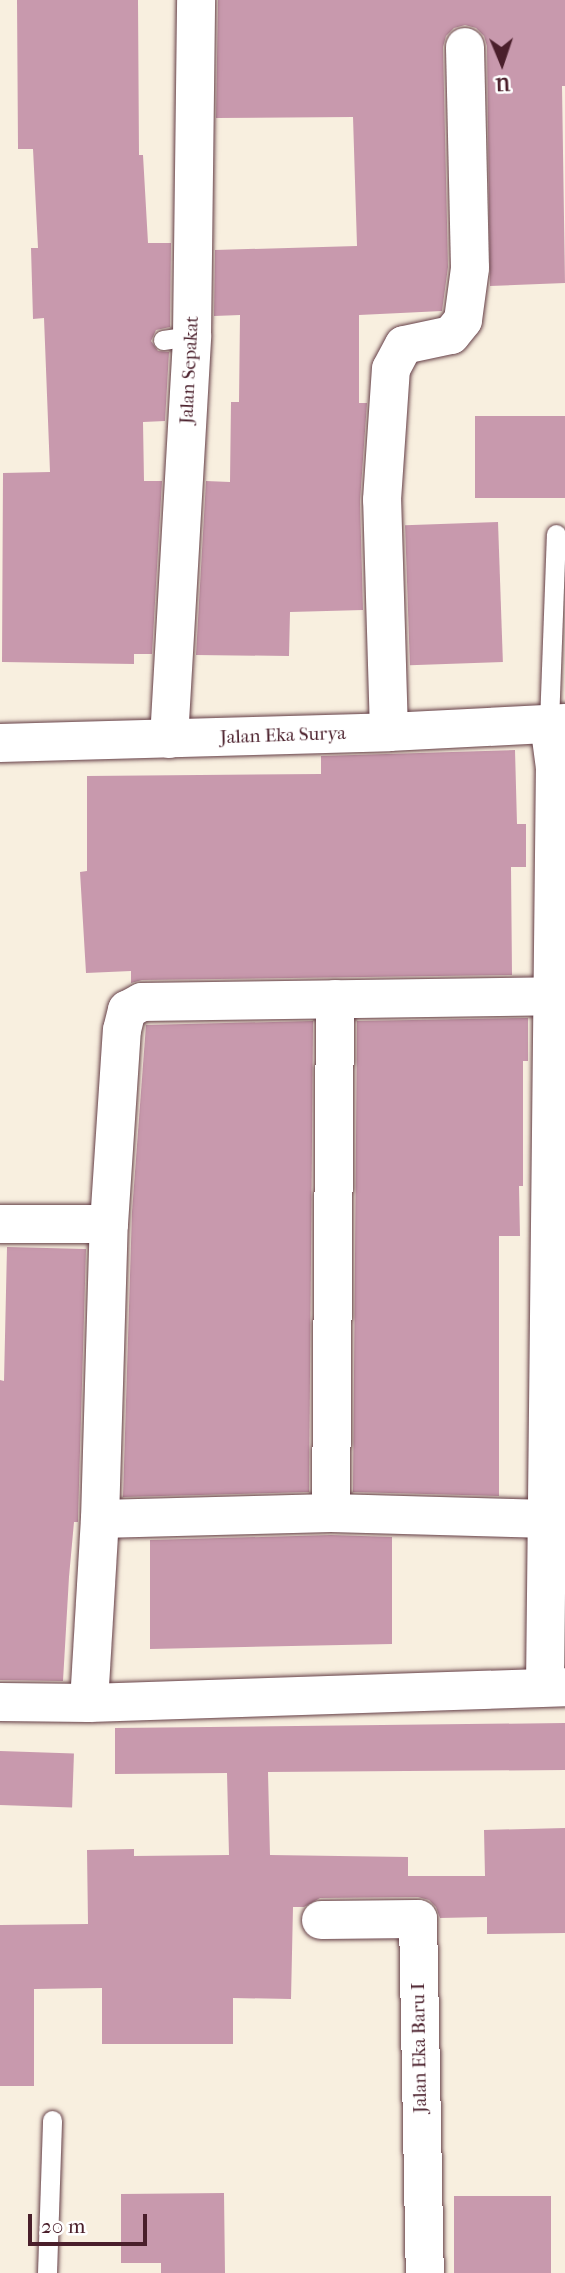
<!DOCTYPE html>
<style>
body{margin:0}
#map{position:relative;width:565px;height:2273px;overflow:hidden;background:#f8efdf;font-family:"IM FELL French Canon",serif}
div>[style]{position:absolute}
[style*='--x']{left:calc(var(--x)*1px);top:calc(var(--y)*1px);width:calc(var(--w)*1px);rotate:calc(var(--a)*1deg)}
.building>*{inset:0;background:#c899ad;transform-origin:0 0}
.roads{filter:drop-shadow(0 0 2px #643e46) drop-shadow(0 0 2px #643e46)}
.lane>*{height:19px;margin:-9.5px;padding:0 9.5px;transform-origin:9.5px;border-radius:9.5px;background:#fff}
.street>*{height:38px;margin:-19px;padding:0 19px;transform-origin:19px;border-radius:19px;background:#fff}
.secondary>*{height:38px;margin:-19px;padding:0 19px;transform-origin:19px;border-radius:19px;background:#fff}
span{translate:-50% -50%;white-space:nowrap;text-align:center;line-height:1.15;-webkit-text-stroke:6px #fff;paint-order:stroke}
.street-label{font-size:19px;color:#4a1f2b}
.north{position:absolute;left:467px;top:28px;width:70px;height:70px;-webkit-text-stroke:5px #fff;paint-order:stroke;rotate:178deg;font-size:19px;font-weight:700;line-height:28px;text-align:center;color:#4a1f2b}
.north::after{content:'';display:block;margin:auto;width:24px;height:32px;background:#4a1f2b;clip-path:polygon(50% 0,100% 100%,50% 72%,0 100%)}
.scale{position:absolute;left:28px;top:2214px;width:119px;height:32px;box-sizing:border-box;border:4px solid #4a1f2b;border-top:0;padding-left:9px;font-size:21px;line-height:24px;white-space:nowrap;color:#4a1f2b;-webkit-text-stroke:5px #fff;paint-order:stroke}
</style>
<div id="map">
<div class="building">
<div style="clip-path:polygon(17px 0,138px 0,139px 155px,143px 155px,148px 243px,171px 243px,170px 327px,156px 330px,151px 341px,158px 351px,169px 352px,165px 421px,143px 422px,144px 481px,162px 481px,152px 654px,134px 654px,134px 664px,2px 662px,3px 473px,50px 472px,44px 318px,33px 319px,31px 248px,38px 248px,33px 149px,18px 149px)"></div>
<div style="clip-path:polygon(218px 0,565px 0,565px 86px,562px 86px,565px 283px,490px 286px,487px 46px,484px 36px,476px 28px,465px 25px,454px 28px,446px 36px,443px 47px,448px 267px,442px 311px,359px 315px,359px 403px,367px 403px,360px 501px,363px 610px,290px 612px,289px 656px,196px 655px,206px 481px,230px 482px,231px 402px,239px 402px,240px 315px,214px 316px,215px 250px,357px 246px,353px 117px,216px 118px)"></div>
<div style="left:475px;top:416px;width:90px;height:82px"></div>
<div style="left:498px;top:522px;width:140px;height:93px;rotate:88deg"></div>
<div style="clip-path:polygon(515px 750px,517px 824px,526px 824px,526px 867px,511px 867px,512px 975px,142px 980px,131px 983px,131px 971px,86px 973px,80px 872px,87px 871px,87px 776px,321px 774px,321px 756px)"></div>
<div style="clip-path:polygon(528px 1018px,528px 1061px,523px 1061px,523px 1186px,519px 1186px,520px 1236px,499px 1236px,499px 1496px,353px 1492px,357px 1021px)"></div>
<div style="clip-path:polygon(313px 1021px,309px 1492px,123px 1497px,132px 1212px,146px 1025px)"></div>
<div style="clip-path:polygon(7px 1247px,86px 1249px,78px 1518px,78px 1522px,74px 1522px,69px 1577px,63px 1681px,0 1680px,0 1380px,4px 1381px)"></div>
<div style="clip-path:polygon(331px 1535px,392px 1537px,392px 1644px,150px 1649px,150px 1540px)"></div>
<div style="clip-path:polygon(565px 1723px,565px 1770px,268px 1772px,270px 1855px,408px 1857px,408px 1876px,485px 1876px,484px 1830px,565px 1828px,565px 1933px,487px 1934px,487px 1917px,440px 1918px,436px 1907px,429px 1900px,418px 1897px,320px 1898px,304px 1907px,293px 1907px,291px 1999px,233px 1998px,233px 2044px,102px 2044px,102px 1988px,34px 1989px,34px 2086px,0 2086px,0 1925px,88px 1924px,87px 1850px,134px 1849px,134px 1856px,229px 1855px,227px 1773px,115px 1774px,115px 1728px)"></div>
<div style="left:0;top:1751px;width:74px;height:54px;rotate:2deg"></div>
<div style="clip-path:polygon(224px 2193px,225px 2273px,161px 2273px,161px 2263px,121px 2263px,121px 2194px)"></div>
<div style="left:551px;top:2196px;width:77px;height:97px;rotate:90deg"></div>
</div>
<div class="roads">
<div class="lane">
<div style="--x:163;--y:340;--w:29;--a:-8"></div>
<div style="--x:549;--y:723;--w:189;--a:-87.9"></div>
<div style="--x:47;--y:2273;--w:153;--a:-88.1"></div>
</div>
<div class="street">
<div style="--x:389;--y:732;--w:232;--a:-91.7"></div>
<div style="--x:382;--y:500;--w:131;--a:-86.1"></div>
<div style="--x:391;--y:369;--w:27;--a:-62"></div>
<div style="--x:404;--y:345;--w:48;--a:-12"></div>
<div style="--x:451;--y:335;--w:19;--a:-51"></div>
<div style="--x:463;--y:320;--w:52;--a:-82.3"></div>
<div style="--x:470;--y:268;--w:221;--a:-91.3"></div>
<div style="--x:169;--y:739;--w:404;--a:-86.7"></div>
<div style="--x:192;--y:336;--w:336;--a:-89.3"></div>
<div style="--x:0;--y:1224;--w:109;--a:0"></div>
<div style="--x:331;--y:1513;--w:514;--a:-89.55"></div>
<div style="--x:548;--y:1519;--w:217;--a:-178.4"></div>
<div style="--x:331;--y:1513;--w:231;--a:178.5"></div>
<div style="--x:100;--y:1519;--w:295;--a:-88.3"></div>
<div style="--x:109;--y:1224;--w:194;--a:-86.2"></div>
<div style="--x:122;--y:1030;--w:21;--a:-76"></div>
<div style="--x:127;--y:1010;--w:17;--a:-28"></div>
<div style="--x:142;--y:1002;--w:411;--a:-0.8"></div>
<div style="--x:545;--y:1686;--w:918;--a:-89.38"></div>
<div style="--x:555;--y:768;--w:45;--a:-97.6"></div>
<div style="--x:0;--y:1702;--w:89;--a:0.6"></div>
<div style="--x:89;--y:1703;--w:476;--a:-1.9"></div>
<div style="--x:89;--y:1703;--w:184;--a:-86.6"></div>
<div style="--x:321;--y:1920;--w:97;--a:-0.6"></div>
<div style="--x:418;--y:1919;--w:354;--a:88.9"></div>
</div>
<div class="secondary">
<div style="--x:0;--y:743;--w:389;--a:-1.6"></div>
<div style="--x:389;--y:732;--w:176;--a:-2.9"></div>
</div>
</div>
<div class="street-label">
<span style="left:190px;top:370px;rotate:-87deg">Jalan Sepakat</span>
<span style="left:283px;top:736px;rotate:-2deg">Jalan Eka Surya</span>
<span style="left:420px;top:2048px;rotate:-91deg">Jalan Eka Baru I</span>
</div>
<div class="north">U</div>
<div class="scale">20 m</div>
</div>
